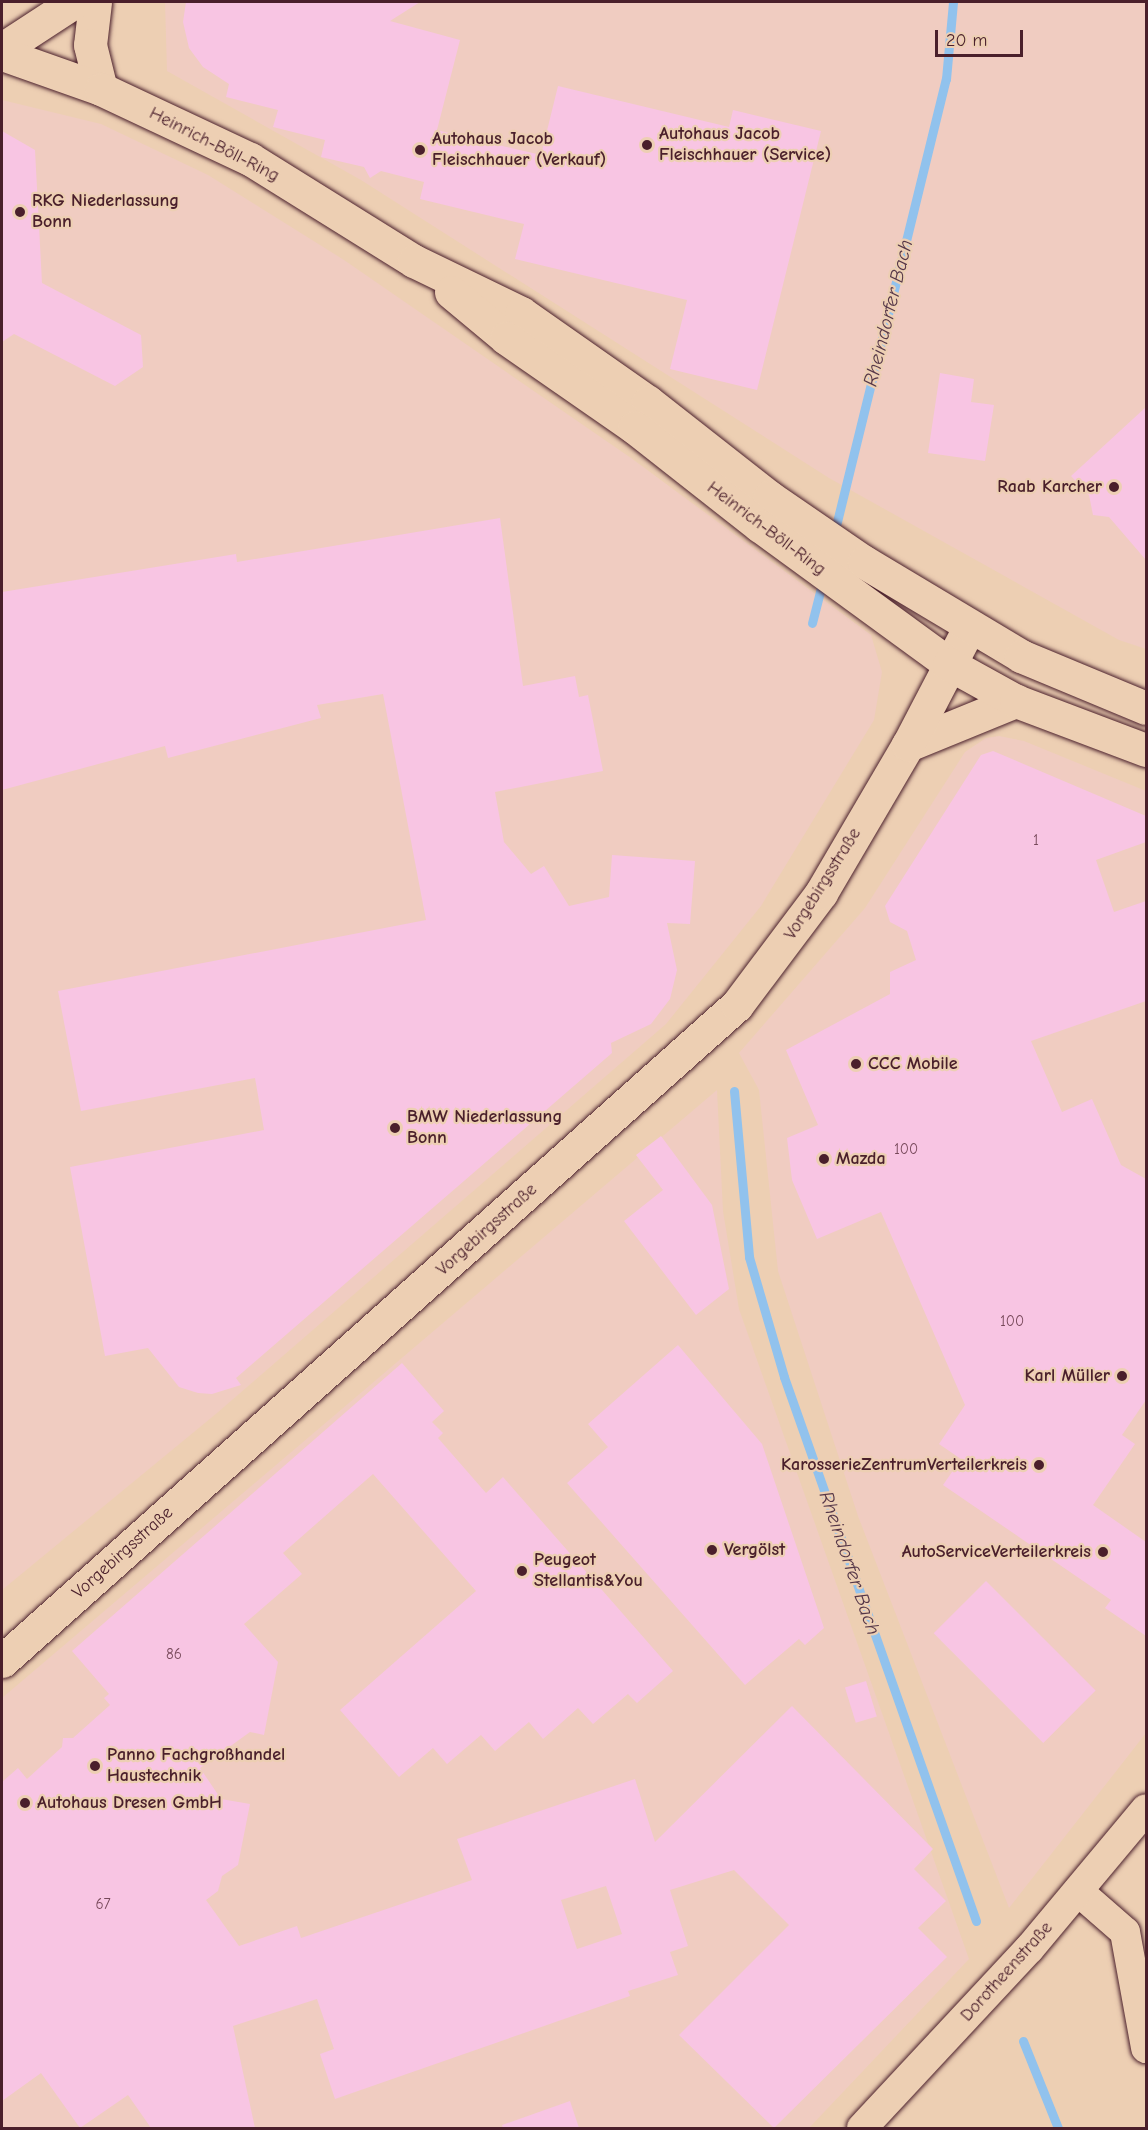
<!DOCTYPE html>
<meta charset="utf-8">
<style>
body{margin:0}
#map{position:relative;width:1148px;height:2130px;overflow:hidden;background:#edcfb3;font-family:"Comic Neue",sans-serif}
div>[style]{position:absolute}
[style*='--x']{left:calc(var(--x)*1px);top:calc(var(--y)*1px);width:calc(var(--w)*1px);rotate:calc(var(--a)*1deg)}
.built>*{inset:0;background:#f0ccc1}
.stream>*{height:9px;margin:-4.5px;padding:0 4.5px;transform-origin:4.5px;border-radius:4.5px;background:#91c2ed}
.building>*{inset:0;background:#f8c5e3;transform-origin:0 0}
.roads{filter:drop-shadow(0 0 2px #4a1f2b) drop-shadow(0 0 2px #4a1f2b)}
.minor>*{height:30px;margin:-15px;padding:0 15px;transform-origin:15px;border-radius:15px;background:#edcfb3}
.tertiary>*{height:33px;margin:-16.5px;padding:0 16.5px;transform-origin:16.5px;border-radius:16.5px;background:#edcfb3}
.secondary>*{height:33px;margin:-16.5px;padding:0 16.5px;transform-origin:16.5px;border-radius:16.5px;background:#edcfb3}
.dots>*{width:16px;height:16px;translate:-50% -50%;box-sizing:border-box;border:3px solid #edcfb3;border-radius:50%}
span{translate:-50% -50%;white-space:nowrap;text-align:center;line-height:1.15;-webkit-text-stroke:4.5px #edcfb3;paint-order:stroke}
.number-label{font-size:15px;color:#764859}
.number-label span{-webkit-text-stroke-width:0}
.poi-label{font-size:18px;color:#4a1f2b;font-weight:700}
.left{translate:0 -50%;text-align:left}
.right{translate:-100% -50%;text-align:right}
.street-label{font-size:18px;color:#4a1f2b}
.water-label{font-size:20px;color:#553748;font-style:italic}
.frame{position:absolute;inset:0;border:3px solid #4a1f2b;pointer-events:none}
.scale{position:absolute;left:935px;top:30px;width:88px;height:27px;box-sizing:border-box;border:3px solid #4a1f2b;border-top:0;padding-left:8px;font-size:18px;line-height:21px;white-space:nowrap;color:#4a1f2b;-webkit-text-stroke:4px #edcfb3;paint-order:stroke}
</style>
<div id="map">
<div class="built">
<div style="clip-path:polygon(165px 2px,1146px 2px,1146px 649px,1119px 640px,829px 478px,361px 180px,167px 71px)"></div>
<div style="clip-path:polygon(2px 100px,101px 124px,208px 175px,344px 260px,631px 458px,871px 635px,882px 672px,874px 720px,761px 906px,666px 1024px,217px 1413px,2px 1590px)"></div>
<div style="clip-path:polygon(999px 736px,1024px 741px,1146px 791px,1146px 1733px,1009px 1908px,858px 1516px,778px 1271px,759px 1090px,739px 1053px,865px 908px,965px 752px,986px 738px)"></div>
<div style="clip-path:polygon(717px 1090px,723px 1211px,739px 1309px,969px 1959px,809px 2128px,2px 2128px,2px 1698px)"></div>
</div>
<div class="stream">
<div style="--x:834;--y:534;--w:469;--a:-76.2"></div>
<div style="--x:946;--y:79;--w:77;--a:-84.8"></div>
<div style="--x:812;--y:623;--w:44;--a:-75.7"></div>
<div style="--x:734;--y:1091;--w:167;--a:84.8"></div>
<div style="--x:749;--y:1257;--w:125;--a:73.7"></div>
<div style="--x:784;--y:1377;--w:577;--a:70.56"></div>
<div style="--x:1023;--y:2041;--w:94;--a:68.1"></div>
</div>
<div class="building">
<div style="clip-path:polygon(186px 2px,420px 2px,390px 21px,460px 40px,437px 130px,480px 141px,491px 134px,498px 145px,541px 155px,558px 86px,729px 127px,733px 110px,821px 131px,757px 390px,670px 369px,687px 300px,515px 259px,524px 224px,420px 199px,424px 182px,381px 171px,370px 178px,364px 167px,321px 157px,325px 140px,273px 127px,278px 110px,226px 97px,229px 84px,203px 67px,189px 48px,183px 22px)"></div>
<div style="clip-path:polygon(2px 131px,35px 150px,42px 283px,141px 335px,143px 367px,115px 386px,14px 334px,2px 342px)"></div>
<div style="clip-path:polygon(940px 373px,974px 379px,971px 402px,994px 405px,985px 461px,928px 453px)"></div>
<div style="clip-path:polygon(1146px 407px,1146px 560px,1109px 517px,1093px 515px,1089px 495px,1071px 476px)"></div>
<div style="clip-path:polygon(500px 518px,523px 686px,575px 676px,579px 697px,588px 695px,603px 771px,495px 792px,504px 842px,531px 874px,544px 866px,569px 906px,609px 897px,612px 855px,695px 861px,690px 924px,667px 923px,677px 970px,670px 999px,651px 1024px,611px 1043px,612px 1053px,236px 1378px,241px 1385px,212px 1394px,198px 1393px,179px 1387px,148px 1348px,105px 1356px,70px 1167px,264px 1130px,255px 1078px,81px 1111px,58px 991px,426px 920px,383px 694px,317px 705px,321px 718px,168px 758px,165px 746px,2px 790px,2px 592px,236px 554px,237px 562px)"></div>
<div style="clip-path:polygon(993px 751px,1146px 816px,1146px 842px,1096px 860px,1114px 912px,1146px 901px,1146px 1001px,1031px 1041px,1062px 1112px,1092px 1099px,1121px 1165px,1146px 1179px,1146px 1400px,1122px 1435px,1135px 1444px,1093px 1505px,1146px 1542px,1146px 1636px,1105px 1608px,1111px 1600px,943px 1485px,961px 1459px,939px 1444px,965px 1405px,881px 1212px,817px 1239px,792px 1180px,787px 1138px,818px 1125px,786px 1050px,890px 994px,890px 972px,916px 960px,907px 931px,890px 922px,885px 906px,981px 755px)"></div>
<div style="clip-path:polygon(661px 1136px,712px 1205px,729px 1289px,696px 1315px,624px 1221px,663px 1190px,636px 1155px)"></div>
<div style="clip-path:polygon(678px 1345px,762px 1444px,824px 1628px,805px 1645px,799px 1639px,745px 1685px,567px 1483px,608px 1447px,588px 1424px)"></div>
<div style="clip-path:polygon(evenodd,402px 1363px,444px 1411px,432px 1422px,443px 1433px,438px 1438px,486px 1493px,503px 1477px,673px 1671px,637px 1703px,628px 1694px,593px 1724px,578px 1708px,543px 1739px,529px 1722px,495px 1751px,481px 1735px,447px 1764px,433px 1748px,399px 1777px,340px 1710px,476px 1591px,373px 1474px,283px 1553px,302px 1574px,244px 1624px,278px 1662px,264px 1735px,250px 1732px,200px 1768px,221px 1799px,250px 1804px,238px 1865px,222px 1876px,218px 1891px,206px 1900px,239px 1946px,297px 1926px,301px 1938px,472px 1880px,457px 1839px,635px 1779px,655px 1842px,792px 1706px,933px 1849px,914px 1869px,946px 1901px,918px 1928px,947px 1957px,774px 2128px,679px 2035px,789px 1925px,734px 1870px,670px 1890px,688px 1946px,670px 1952px,678px 1975px,628px 1991px,630px 1996px,335px 2099px,320px 2054px,334px 2049px,317px 1999px,233px 2026px,255px 2128px,151px 2128px,128px 2095px,80px 2128px,41px 2073px,2px 2101px,2px 1782px,18px 1768px,27px 1779px,62px 1747px,63px 1738px,73px 1738px,110px 1705px,104px 1698px,109px 1694px,72px 1651px,402px 1363px,606px 1886px,622px 1934px,577px 1949px,561px 1900px,606px 1886px)"></div>
<div style="left:986px;top:1581px;width:155px;height:74px;rotate:45deg"></div>
<div style="left:866px;top:1681px;width:37px;height:22px;rotate:73deg"></div>
<div style="clip-path:polygon(570px 2101px,579px 2128px,503px 2128px,502px 2125px)"></div>
</div>
<div class="roads">
<div class="minor">
<div style="--x:1078;--y:1891;--w:62;--a:41.1"></div>
<div style="--x:1125;--y:1932;--w:118;--a:79.7"></div>
<div style="--x:862;--y:2128;--w:245;--a:-47"></div>
<div style="--x:1029;--y:1949;--w:182;--a:-50.1"></div>
</div>
<div class="tertiary">
<div style="--x:908;--y:745;--w:117;--a:-22.2"></div>
<div style="--x:2;--y:1661;--w:985;--a:-41.75"></div>
<div style="--x:737;--y:1005;--w:140;--a:-53.1"></div>
<div style="--x:821;--y:893;--w:172;--a:-59.6"></div>
<div style="--x:908;--y:745;--w:134;--a:-62.5"></div>
</div>
<div class="secondary">
<div style="--x:95;--y:2;--w:43;--a:96.6"></div>
<div style="--x:90;--y:45;--w:45;--a:76"></div>
<div style="--x:2;--y:49;--w:86;--a:-33.1"></div>
<div style="--x:2;--y:54;--w:105;--a:19.5"></div>
<div style="--x:101;--y:89;--w:165;--a:25.2"></div>
<div style="--x:250;--y:159;--w:193;--a:31.9"></div>
<div style="--x:414;--y:261;--w:119;--a:25.9"></div>
<div style="--x:521;--y:313;--w:155;--a:35"></div>
<div style="--x:648;--y:402;--w:154;--a:38.1"></div>
<div style="--x:769;--y:497;--w:115;--a:34.4"></div>
<div style="--x:864;--y:562;--w:183;--a:30.9"></div>
<div style="--x:1021;--y:656;--w:135;--a:22.6"></div>
<div style="--x:451;--y:292;--w:72;--a:39.9"></div>
<div style="--x:506;--y:338;--w:156;--a:34.8"></div>
<div style="--x:634;--y:427;--w:160;--a:38.2"></div>
<div style="--x:760;--y:526;--w:234;--a:36.1"></div>
<div style="--x:949;--y:664;--w:77;--a:28.9"></div>
<div style="--x:1016;--y:701;--w:139;--a:20.7"></div>
</div>
</div>
<div class="dots">
<div style="left:647px;top:145px;background:#4a1f2b"></div>
<div style="left:420px;top:150px;background:#4a1f2b"></div>
<div style="left:20px;top:212px;background:#4a1f2b"></div>
<div style="left:1114px;top:487px;background:#4a1f2b"></div>
<div style="left:856px;top:1064px;background:#4a1f2b"></div>
<div style="left:395px;top:1128px;background:#4a1f2b"></div>
<div style="left:824px;top:1159px;background:#4a1f2b"></div>
<div style="left:1122px;top:1376px;background:#4a1f2b"></div>
<div style="left:1039px;top:1465px;background:#4a1f2b"></div>
<div style="left:712px;top:1550px;background:#4a1f2b"></div>
<div style="left:1103px;top:1552px;background:#4a1f2b"></div>
<div style="left:522px;top:1571px;background:#4a1f2b"></div>
<div style="left:95px;top:1766px;background:#4a1f2b"></div>
<div style="left:25px;top:1803px;background:#4a1f2b"></div>
</div>
<div class="number-label">
<span style="left:1036px;top:841px">1</span>
<span style="left:906px;top:1150px">100</span>
<span style="left:1012px;top:1322px">100</span>
<span style="left:174px;top:1655px">86</span>
<span style="left:103px;top:1905px">67</span>
</div>
<div class="poi-label">
<span class="left" style="left:659px;top:145px">Autohaus Jacob<br>Fleischhauer (Service)</span>
<span class="left" style="left:432px;top:150px">Autohaus Jacob<br>Fleischhauer (Verkauf)</span>
<span class="left" style="left:32px;top:212px">RKG Niederlassung<br>Bonn</span>
<span class="right" style="left:1102px;top:487px">Raab Karcher</span>
<span class="left" style="left:868px;top:1064px">CCC Mobile</span>
<span class="left" style="left:407px;top:1128px">BMW Niederlassung<br>Bonn</span>
<span class="left" style="left:836px;top:1159px">Mazda</span>
<span class="right" style="left:1110px;top:1376px">Karl Müller</span>
<span class="right" style="left:1027px;top:1465px">KarosserieZentrumVerteilerkreis</span>
<span class="left" style="left:724px;top:1550px">Vergölst</span>
<span class="right" style="left:1091px;top:1552px">AutoServiceVerteilerkreis</span>
<span class="left" style="left:534px;top:1571px">Peugeot<br>Stellantis&amp;You</span>
<span class="left" style="left:107px;top:1766px">Panno Fachgroßhandel<br>Haustechnik</span>
<span class="left" style="left:37px;top:1803px">Autohaus Dresen GmbH</span>
</div>
<div class="street-label">
<span style="left:214px;top:145px;rotate:27deg">Heinrich-Böll-Ring</span>
<span style="left:766px;top:529px;rotate:37deg">Heinrich-Böll-Ring</span>
<span style="left:823px;top:884px;rotate:-58deg">Vorgebirgsstraße</span>
<span style="left:487px;top:1230px;rotate:-42deg">Vorgebirgsstraße</span>
<span style="left:123px;top:1553px;rotate:-42deg">Vorgebirgsstraße</span>
<span style="left:1007px;top:1972px;rotate:-48deg">Dorotheenstraße</span>
</div>
<div class="water-label">
<span style="left:888px;top:313px;rotate:-76deg">Rheindorfer Bach</span>
<span style="left:850px;top:1563px;rotate:71deg">Rheindorfer Bach</span>
</div>
<div class="frame"></div>
<div class="scale">20 m</div>
</div>
